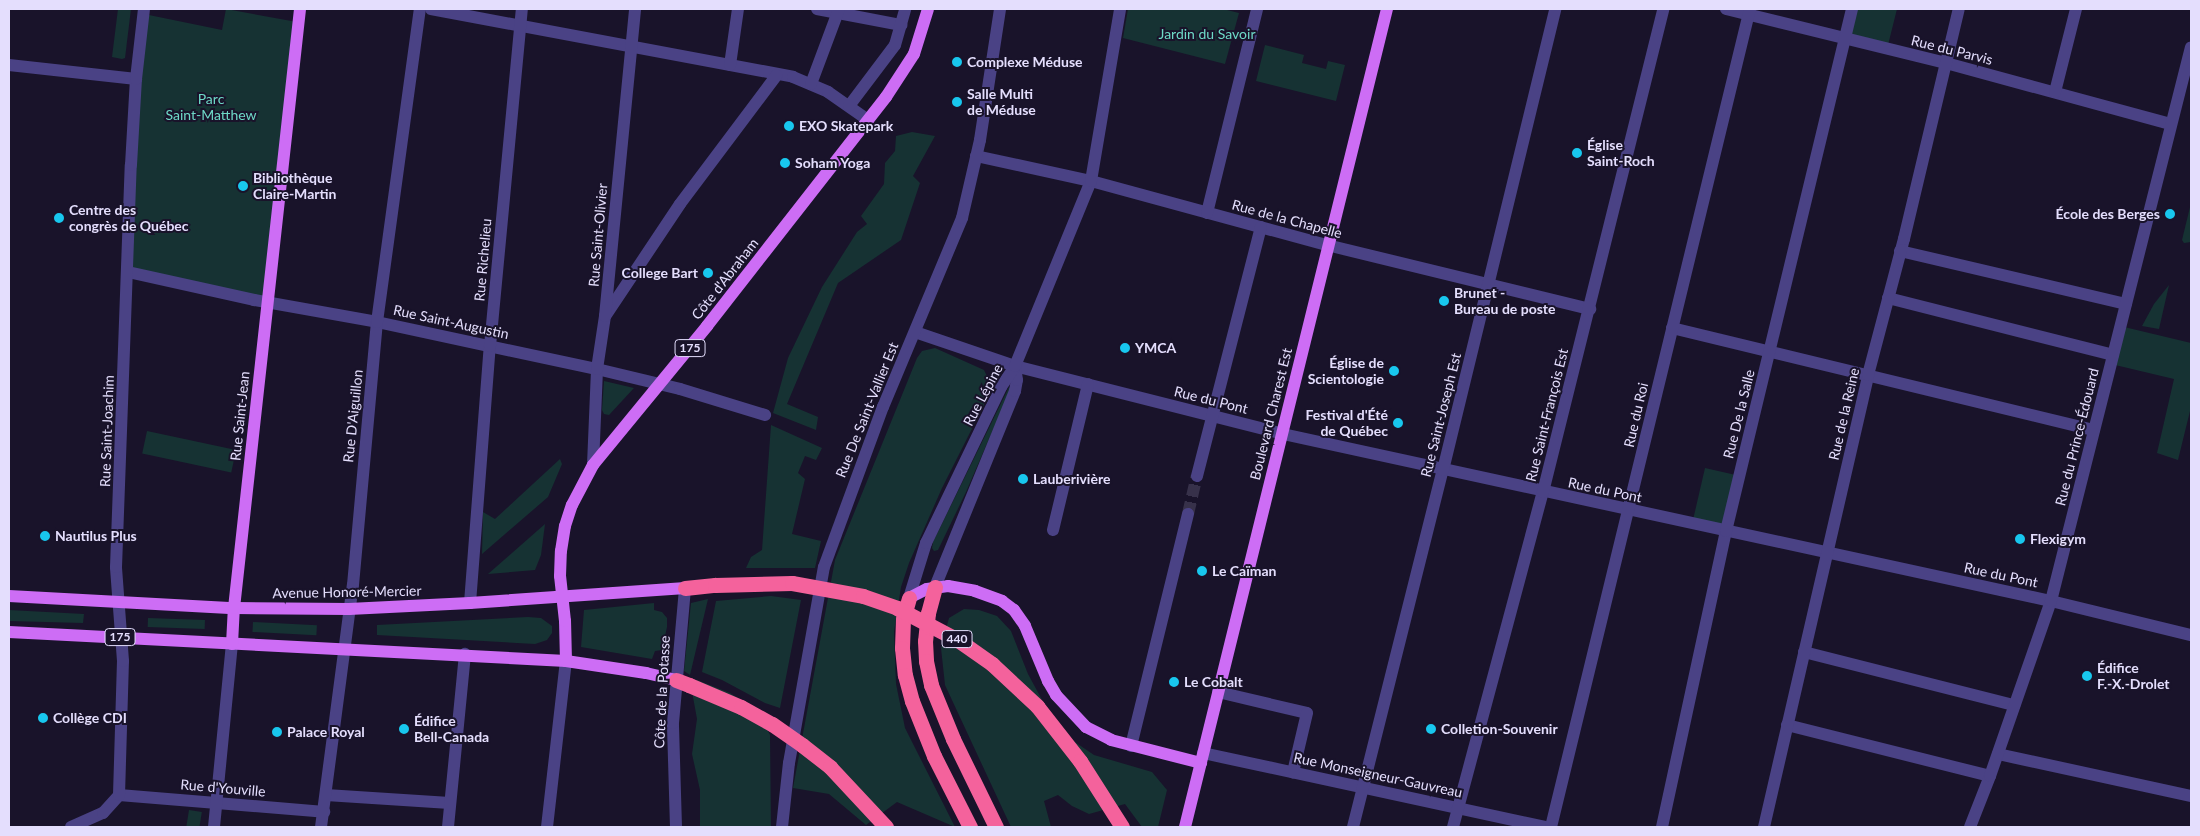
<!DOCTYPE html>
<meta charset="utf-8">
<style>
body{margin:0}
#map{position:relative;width:2200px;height:836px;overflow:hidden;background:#19132a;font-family:Lato,sans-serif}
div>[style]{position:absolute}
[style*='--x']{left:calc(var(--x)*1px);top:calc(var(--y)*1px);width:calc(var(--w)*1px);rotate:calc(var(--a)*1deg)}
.green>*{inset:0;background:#163233;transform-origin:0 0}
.minor-tunnel>*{height:12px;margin-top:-6px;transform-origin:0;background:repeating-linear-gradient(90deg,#37314a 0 12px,transparent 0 18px)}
.minor>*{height:12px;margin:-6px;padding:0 6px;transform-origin:6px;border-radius:6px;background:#4a4285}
.major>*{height:12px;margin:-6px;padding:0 6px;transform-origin:6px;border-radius:6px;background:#cd6df5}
.highway>*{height:15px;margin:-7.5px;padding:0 7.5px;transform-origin:7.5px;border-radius:7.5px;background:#f4629c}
.highway-bridge>*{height:15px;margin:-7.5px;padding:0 7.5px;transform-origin:7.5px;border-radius:7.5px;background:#f4629c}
.dots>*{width:14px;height:14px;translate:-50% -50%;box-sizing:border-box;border:2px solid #19132a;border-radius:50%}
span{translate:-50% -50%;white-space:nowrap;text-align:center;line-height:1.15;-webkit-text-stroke:4px #19132a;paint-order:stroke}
.shield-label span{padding:1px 4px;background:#19132a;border:1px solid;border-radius:4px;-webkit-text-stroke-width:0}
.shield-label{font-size:12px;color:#e4defd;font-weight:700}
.park-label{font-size:14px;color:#6ed9c7}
.street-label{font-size:14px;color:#e4defd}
.poi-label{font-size:14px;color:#e4defd;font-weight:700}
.left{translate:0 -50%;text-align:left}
.right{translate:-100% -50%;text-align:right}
.frame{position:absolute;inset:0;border:10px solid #e4defd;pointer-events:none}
</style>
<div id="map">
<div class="green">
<div style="clip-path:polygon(118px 9px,131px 9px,125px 58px,122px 59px,112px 57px)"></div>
<div style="clip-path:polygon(226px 9px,297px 22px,268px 302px,128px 272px,144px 14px,222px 30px)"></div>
<div style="clip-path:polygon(1128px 9px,1223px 9px,1239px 13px,1225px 64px,1123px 38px)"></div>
<div style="clip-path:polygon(1852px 9px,1897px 9px,1887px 49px,1845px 38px)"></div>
<div style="clip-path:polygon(1265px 45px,1304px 55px,1302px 63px,1326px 69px,1328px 61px,1345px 65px,1336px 101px,1256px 81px)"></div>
<div style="clip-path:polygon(912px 132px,935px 136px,913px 176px,920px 183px,901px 240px,838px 283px,787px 404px,818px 417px,816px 430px,773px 413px,788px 358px,822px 287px,857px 232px,867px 224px,861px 216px,884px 184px,885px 163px,895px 151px,896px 136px)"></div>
<div style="clip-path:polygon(2191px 203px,2191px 242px,2184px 243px,2182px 240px)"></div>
<div style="clip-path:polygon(2169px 285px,2159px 329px,2142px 326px,2154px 304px)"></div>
<div style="clip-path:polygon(2120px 326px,2191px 343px,2191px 407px,2178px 460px,2157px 453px,2174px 379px,2111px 364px)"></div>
<div style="clip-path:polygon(935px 348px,984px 370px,991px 385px,990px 393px,942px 488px,909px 563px,901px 587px,894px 632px,896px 684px,905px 728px,955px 827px,897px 802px,866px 825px,829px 794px,793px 788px,835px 560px,917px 358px,922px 351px)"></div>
<div style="clip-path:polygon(604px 381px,634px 388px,609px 415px,604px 414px,602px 410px)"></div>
<div style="clip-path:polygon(1009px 387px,1011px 388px,966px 492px,938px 550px,934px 551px,932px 548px,933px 542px)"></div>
<div style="clip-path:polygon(771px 425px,822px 448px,816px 460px,805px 456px,798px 473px,805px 479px,792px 534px,821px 541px,815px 568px,746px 568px,751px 557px,762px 550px)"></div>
<div style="left:147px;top:431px;width:91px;height:23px;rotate:12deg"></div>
<div style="clip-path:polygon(560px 459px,562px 464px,548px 497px,482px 554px,483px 512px,495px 519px)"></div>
<div style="left:1705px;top:468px;width:35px;height:57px;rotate:13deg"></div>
<div style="clip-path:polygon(545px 524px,541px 555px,535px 570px,488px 574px)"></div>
<div style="clip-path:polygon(771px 596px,801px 600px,780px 708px,765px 703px,722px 680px,702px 672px,716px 601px)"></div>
<div style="clip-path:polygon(708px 599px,690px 675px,684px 671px,691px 603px)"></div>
<div style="clip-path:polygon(654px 603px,654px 610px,662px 612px,667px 618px,667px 627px,662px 650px,655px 651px,652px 659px,581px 647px,584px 610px)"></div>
<div style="clip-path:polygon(964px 609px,979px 610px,997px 616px,1011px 631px,1028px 674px,1047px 709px,1072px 740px,1094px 755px,1152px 772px,1167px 790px,1158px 827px,1142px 827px,1125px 804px,1089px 814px,1072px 806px,1058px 795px,1044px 801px,1051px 827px,1011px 827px,945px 685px,941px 648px,949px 618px)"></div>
<div style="clip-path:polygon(9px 610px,84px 614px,83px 623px,9px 621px)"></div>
<div style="clip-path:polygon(528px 617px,541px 618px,552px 626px,552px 633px,547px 640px,535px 644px,377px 635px,377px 625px)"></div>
<div style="left:148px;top:618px;width:57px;height:9px;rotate:2deg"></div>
<div style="left:253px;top:622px;width:64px;height:10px;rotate:3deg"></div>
<div style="clip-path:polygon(697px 680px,730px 693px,760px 712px,770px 735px,771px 827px,700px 827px,700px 790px,692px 754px,697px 719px,691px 686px)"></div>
<div style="left:189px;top:810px;width:13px;height:17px;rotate:9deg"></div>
</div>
<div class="minor-tunnel">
<div style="--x:1188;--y:514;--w:39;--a:-77"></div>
</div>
<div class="minor">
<div style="--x:431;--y:9;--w:368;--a:10.6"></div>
<div style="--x:793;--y:77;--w:38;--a:23"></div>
<div style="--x:828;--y:92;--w:49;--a:35"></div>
<div style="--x:817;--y:9;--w:86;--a:10.8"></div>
<div style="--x:1726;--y:9;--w:227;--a:13.8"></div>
<div style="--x:1946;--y:63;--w:233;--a:15.2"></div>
<div style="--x:9;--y:65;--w:128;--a:6.3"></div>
<div style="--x:730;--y:65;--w:57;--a:-81.9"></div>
<div style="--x:811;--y:84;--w:80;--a:-69.5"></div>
<div style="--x:2055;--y:92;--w:86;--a:-75.8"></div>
<div style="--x:849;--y:106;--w:76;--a:-53"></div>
<div style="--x:895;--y:45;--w:37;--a:-74"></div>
<div style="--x:976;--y:156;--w:118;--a:12.3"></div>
<div style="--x:1091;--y:181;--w:245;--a:15.2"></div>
<div style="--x:1327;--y:245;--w:271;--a:13.7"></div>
<div style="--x:1207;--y:213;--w:210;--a:-76.2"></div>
<div style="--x:1900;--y:251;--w:232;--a:13.2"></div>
<div style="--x:128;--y:272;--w:129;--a:12.5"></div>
<div style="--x:254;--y:300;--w:125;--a:10.1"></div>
<div style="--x:377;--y:322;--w:225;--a:12.1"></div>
<div style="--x:597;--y:369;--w:85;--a:13.5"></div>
<div style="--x:680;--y:389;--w:89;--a:17"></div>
<div style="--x:1888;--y:298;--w:232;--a:14.2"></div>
<div style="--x:606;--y:315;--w:133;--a:-56.3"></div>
<div style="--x:680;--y:204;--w:161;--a:-53.1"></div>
<div style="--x:1672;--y:328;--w:434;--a:13.6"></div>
<div style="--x:915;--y:332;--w:106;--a:18.8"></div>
<div style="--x:1015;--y:366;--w:276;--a:14.2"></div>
<div style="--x:1283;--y:434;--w:786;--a:12.27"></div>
<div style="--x:2051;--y:601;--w:144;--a:13.7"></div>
<div style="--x:593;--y:465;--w:96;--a:-87.6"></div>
<div style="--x:597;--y:369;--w:54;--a:-81.4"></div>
<div style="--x:605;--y:316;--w:308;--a:-84.4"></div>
<div style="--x:1197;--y:476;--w:257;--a:-75.6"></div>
<div style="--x:1053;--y:530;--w:150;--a:-76.5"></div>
<div style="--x:935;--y:587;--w:212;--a:-67.8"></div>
<div style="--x:1015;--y:391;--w:11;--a:-80"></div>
<div style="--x:1017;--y:380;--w:14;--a:-98"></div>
<div style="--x:909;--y:598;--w:58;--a:-72.8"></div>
<div style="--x:926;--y:543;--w:173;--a:-64.3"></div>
<div style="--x:1001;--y:387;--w:25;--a:-56"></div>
<div style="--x:1015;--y:366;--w:200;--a:-67.7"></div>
<div style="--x:1091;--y:181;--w:174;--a:-80.4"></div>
<div style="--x:470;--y:603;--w:258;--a:-85.6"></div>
<div style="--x:490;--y:346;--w:339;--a:-84.6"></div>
<div style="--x:1804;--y:652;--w:217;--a:14.2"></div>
<div style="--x:1218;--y:692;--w:91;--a:13.3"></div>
<div style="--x:1307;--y:713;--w:61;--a:103.3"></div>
<div style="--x:1787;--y:725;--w:209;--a:14.1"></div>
<div style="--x:1131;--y:746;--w:239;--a:-76.2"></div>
<div style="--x:1203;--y:753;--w:351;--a:12.2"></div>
<div style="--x:1998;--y:754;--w:198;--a:12.3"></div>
<div style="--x:119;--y:795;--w:206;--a:4.7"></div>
<div style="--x:326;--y:795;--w:124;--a:3.7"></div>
<div style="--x:71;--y:827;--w:35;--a:-24"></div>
<div style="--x:103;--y:813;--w:24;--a:-48"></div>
<div style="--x:119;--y:795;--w:134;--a:-88.3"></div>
<div style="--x:123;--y:661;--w:94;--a:-94.3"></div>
<div style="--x:116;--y:567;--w:402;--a:-87.9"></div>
<div style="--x:131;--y:165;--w:86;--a:-86.7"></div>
<div style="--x:136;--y:79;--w:70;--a:-83.5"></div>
<div style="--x:214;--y:827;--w:184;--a:-84.4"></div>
<div style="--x:321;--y:827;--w:244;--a:-82.5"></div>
<div style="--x:353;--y:585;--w:264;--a:-84.8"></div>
<div style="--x:377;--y:322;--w:316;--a:-82.2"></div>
<div style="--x:448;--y:827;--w:174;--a:-84.4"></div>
<div style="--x:547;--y:827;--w:167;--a:-83.5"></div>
<div style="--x:676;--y:827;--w:104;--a:-91.7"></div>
<div style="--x:673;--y:723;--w:136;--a:-84.9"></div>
<div style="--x:782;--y:827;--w:64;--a:-83.8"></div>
<div style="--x:789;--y:763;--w:199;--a:-79.9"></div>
<div style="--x:824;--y:567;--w:171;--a:-69.8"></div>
<div style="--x:883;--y:407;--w:205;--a:-67.3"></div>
<div style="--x:962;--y:218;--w:80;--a:-77"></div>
<div style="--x:980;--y:140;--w:133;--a:-81.3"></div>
<div style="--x:1353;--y:827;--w:368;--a:-75.9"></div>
<div style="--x:1443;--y:470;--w:474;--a:-76.3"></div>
<div style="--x:1453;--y:827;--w:347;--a:-75"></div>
<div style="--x:1543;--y:492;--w:498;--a:-76"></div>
<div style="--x:1551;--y:827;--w:842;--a:-76.33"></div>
<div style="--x:1662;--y:827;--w:303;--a:-77.8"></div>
<div style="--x:1726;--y:531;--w:537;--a:-76.43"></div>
<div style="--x:1764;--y:827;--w:464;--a:-77"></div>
<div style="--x:1868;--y:375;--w:141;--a:-75.2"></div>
<div style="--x:1904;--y:239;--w:236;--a:-76.6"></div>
<div style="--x:1970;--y:827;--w:55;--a:-68.6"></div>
<div style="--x:1990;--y:776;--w:185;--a:-70.8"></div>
<div style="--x:2051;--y:601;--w:571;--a:-75.82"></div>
</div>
<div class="major">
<div style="--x:9;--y:596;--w:225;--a:3.1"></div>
<div style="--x:234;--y:608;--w:115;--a:0.5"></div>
<div style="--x:349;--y:609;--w:121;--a:-2.8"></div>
<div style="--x:470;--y:603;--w:216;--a:-4"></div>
<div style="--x:909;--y:598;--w:20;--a:-27"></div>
<div style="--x:927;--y:589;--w:21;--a:-8"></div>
<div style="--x:948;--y:586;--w:27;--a:10"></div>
<div style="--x:975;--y:591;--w:29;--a:20"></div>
<div style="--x:1002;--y:601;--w:15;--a:37"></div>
<div style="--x:1014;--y:610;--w:19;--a:55"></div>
<div style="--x:1025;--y:626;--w:60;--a:67.3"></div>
<div style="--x:1048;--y:681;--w:16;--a:60"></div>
<div style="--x:1056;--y:695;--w:44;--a:46.8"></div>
<div style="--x:1086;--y:727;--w:28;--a:27"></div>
<div style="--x:1111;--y:740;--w:93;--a:14.3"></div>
<div style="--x:9;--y:632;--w:558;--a:2.98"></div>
<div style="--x:566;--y:661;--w:81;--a:8.5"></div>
<div style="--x:646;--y:673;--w:31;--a:13"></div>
<div style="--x:232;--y:644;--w:36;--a:-87"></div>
<div style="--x:234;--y:608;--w:603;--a:-83.71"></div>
<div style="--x:566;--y:661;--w:40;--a:-91.4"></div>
<div style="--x:565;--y:621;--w:45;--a:-96.3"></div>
<div style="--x:560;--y:576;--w:25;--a:-88"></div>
<div style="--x:561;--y:551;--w:25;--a:-81"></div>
<div style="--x:565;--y:526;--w:22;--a:-72"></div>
<div style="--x:572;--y:505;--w:45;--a:-62.3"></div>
<div style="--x:593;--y:465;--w:180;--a:-50.6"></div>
<div style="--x:707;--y:326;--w:291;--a:-52"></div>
<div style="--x:886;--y:97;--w:51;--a:-56.9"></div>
<div style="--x:914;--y:54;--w:47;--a:-72.7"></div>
<div style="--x:1185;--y:827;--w:843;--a:-76.13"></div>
</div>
<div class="highway">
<div style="--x:935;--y:587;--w:27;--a:105"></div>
<div style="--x:928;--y:613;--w:28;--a:96"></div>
<div style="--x:925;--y:641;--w:20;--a:87"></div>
<div style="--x:926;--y:661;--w:25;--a:78"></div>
<div style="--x:931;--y:685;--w:58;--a:67.8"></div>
<div style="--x:953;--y:739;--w:98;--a:64"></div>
<div style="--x:685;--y:588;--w:30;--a:-6"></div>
<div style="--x:909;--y:598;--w:22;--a:106"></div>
<div style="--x:903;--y:619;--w:29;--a:92"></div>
<div style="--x:902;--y:648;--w:27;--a:84"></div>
<div style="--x:905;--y:675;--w:27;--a:75"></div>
<div style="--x:912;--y:701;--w:59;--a:68.2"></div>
<div style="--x:934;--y:756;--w:80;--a:63.1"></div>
<div style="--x:676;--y:680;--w:14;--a:21"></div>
</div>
<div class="highway-bridge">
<div style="--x:715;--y:585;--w:77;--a:-1.5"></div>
<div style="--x:792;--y:583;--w:72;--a:10.4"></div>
<div style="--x:863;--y:596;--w:36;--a:19"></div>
<div style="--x:897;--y:608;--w:69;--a:27.7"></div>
<div style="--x:958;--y:640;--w:42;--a:35.2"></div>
<div style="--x:992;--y:664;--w:62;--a:43"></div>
<div style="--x:1037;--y:706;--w:70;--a:52"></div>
<div style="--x:1080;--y:761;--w:78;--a:57.5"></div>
<div style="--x:689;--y:685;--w:56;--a:22.9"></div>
<div style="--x:741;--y:707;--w:35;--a:29"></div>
<div style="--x:772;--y:724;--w:37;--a:35"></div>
<div style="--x:802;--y:745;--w:36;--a:38"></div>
<div style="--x:830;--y:767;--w:82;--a:47"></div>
</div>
<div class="dots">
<div style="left:957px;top:62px;background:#18c7ee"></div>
<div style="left:957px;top:102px;background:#18c7ee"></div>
<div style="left:789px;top:126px;background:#18c7ee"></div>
<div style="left:1577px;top:153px;background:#18c7ee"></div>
<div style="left:785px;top:163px;background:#18c7ee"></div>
<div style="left:243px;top:186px;background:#18c7ee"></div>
<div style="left:2170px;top:214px;background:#18c7ee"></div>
<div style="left:59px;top:218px;background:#18c7ee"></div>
<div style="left:708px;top:273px;background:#18c7ee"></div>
<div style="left:1444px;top:301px;background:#18c7ee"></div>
<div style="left:1125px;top:348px;background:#18c7ee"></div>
<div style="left:1394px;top:371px;background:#18c7ee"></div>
<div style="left:1398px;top:423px;background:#18c7ee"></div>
<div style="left:1023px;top:479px;background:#18c7ee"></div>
<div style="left:45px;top:536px;background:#18c7ee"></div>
<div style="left:2020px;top:539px;background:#18c7ee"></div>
<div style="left:1202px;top:571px;background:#18c7ee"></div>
<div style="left:2087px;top:676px;background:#18c7ee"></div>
<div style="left:1174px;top:682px;background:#18c7ee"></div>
<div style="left:43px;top:718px;background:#18c7ee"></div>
<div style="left:404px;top:729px;background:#18c7ee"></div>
<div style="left:1431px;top:729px;background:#18c7ee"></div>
<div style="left:277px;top:732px;background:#18c7ee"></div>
</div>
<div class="shield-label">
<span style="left:690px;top:348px">175</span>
<span style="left:120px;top:637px">175</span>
<span style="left:957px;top:639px">440</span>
</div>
<div class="park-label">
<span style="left:1207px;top:34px">Jardin du Savoir</span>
<span style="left:211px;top:107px">Parc<br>Saint-Matthew</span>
</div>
<div class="street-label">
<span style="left:1952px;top:50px;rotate:14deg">Rue du Parvis</span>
<span style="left:1287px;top:219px;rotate:15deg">Rue de la Chapelle</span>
<span style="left:598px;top:235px;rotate:-85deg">Rue Saint-Olivier</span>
<span style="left:483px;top:260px;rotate:-85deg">Rue Richelieu</span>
<span style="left:725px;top:279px;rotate:-52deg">Côte d'Abraham</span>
<span style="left:451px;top:322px;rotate:12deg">Rue Saint-Augustin</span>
<span style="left:983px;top:395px;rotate:-62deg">Rue Lépine</span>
<span style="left:1211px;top:400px;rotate:14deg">Rue du Pont</span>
<span style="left:867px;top:410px;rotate:-68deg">Rue De Saint-Vallier Est</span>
<span style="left:1271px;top:414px;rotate:-76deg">Boulevard Charest Est</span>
<span style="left:1739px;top:414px;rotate:-76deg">Rue De la Salle</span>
<span style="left:1844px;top:414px;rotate:-77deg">Rue de la Reine</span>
<span style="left:1441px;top:415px;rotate:-76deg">Rue Saint-Joseph Est</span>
<span style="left:1547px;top:415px;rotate:-76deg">Rue Saint-François Est</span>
<span style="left:1636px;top:415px;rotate:-77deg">Rue du Roi</span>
<span style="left:240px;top:416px;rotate:-84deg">Rue Saint-Jean</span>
<span style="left:353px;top:416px;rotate:-84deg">Rue D'Aiguillon</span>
<span style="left:107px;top:431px;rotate:-88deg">Rue Saint-Joachim</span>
<span style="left:2077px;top:437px;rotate:-76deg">Rue du Prince-Édouard</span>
<span style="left:1605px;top:490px;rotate:12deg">Rue du Pont</span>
<span style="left:2001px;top:575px;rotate:12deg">Rue du Pont</span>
<span style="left:347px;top:592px;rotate:-1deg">Avenue Honoré-Mercier</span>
<span style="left:662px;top:692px;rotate:-87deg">Côte de la Potasse</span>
<span style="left:1378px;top:775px;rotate:12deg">Rue Monseigneur-Gauvreau</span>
<span style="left:223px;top:788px;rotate:5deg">Rue d'Youville</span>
</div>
<div class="poi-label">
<span class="left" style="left:967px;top:62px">Complexe Méduse</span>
<span class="left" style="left:967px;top:102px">Salle Multi<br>de Méduse</span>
<span class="left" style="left:799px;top:126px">EXO Skatepark</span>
<span class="left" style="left:1587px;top:153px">Église<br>Saint-Roch</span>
<span class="left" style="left:795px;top:163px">Soham Yoga</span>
<span class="left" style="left:253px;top:186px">Bibliothèque<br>Claire-Martin</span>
<span class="left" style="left:69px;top:218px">Centre des<br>congrès de Québec</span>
<span class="right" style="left:2160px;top:214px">École des Berges</span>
<span class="right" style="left:698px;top:273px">College Bart</span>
<span class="left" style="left:1454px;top:301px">Brunet -<br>Bureau de poste</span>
<span class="left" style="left:1135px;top:348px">YMCA</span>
<span class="right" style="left:1384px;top:371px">Église de<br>Scientologie</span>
<span class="right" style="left:1388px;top:423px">Festival d'Été<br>de Québec</span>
<span class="left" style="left:1033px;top:479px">Lauberivière</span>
<span class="left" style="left:55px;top:536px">Nautilus Plus</span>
<span class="left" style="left:2030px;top:539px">Flexigym</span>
<span class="left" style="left:1212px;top:571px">Le Caïman</span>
<span class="left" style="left:2097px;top:676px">Édifice<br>F.-X.-Drolet</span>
<span class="left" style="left:1184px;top:682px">Le Cobalt</span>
<span class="left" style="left:53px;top:718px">Collège CDI</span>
<span class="left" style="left:414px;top:729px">Édifice<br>Bell-Canada</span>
<span class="left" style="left:1441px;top:729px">Colletion-Souvenir</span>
<span class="left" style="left:287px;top:732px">Palace Royal</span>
</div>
<div class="frame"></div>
</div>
